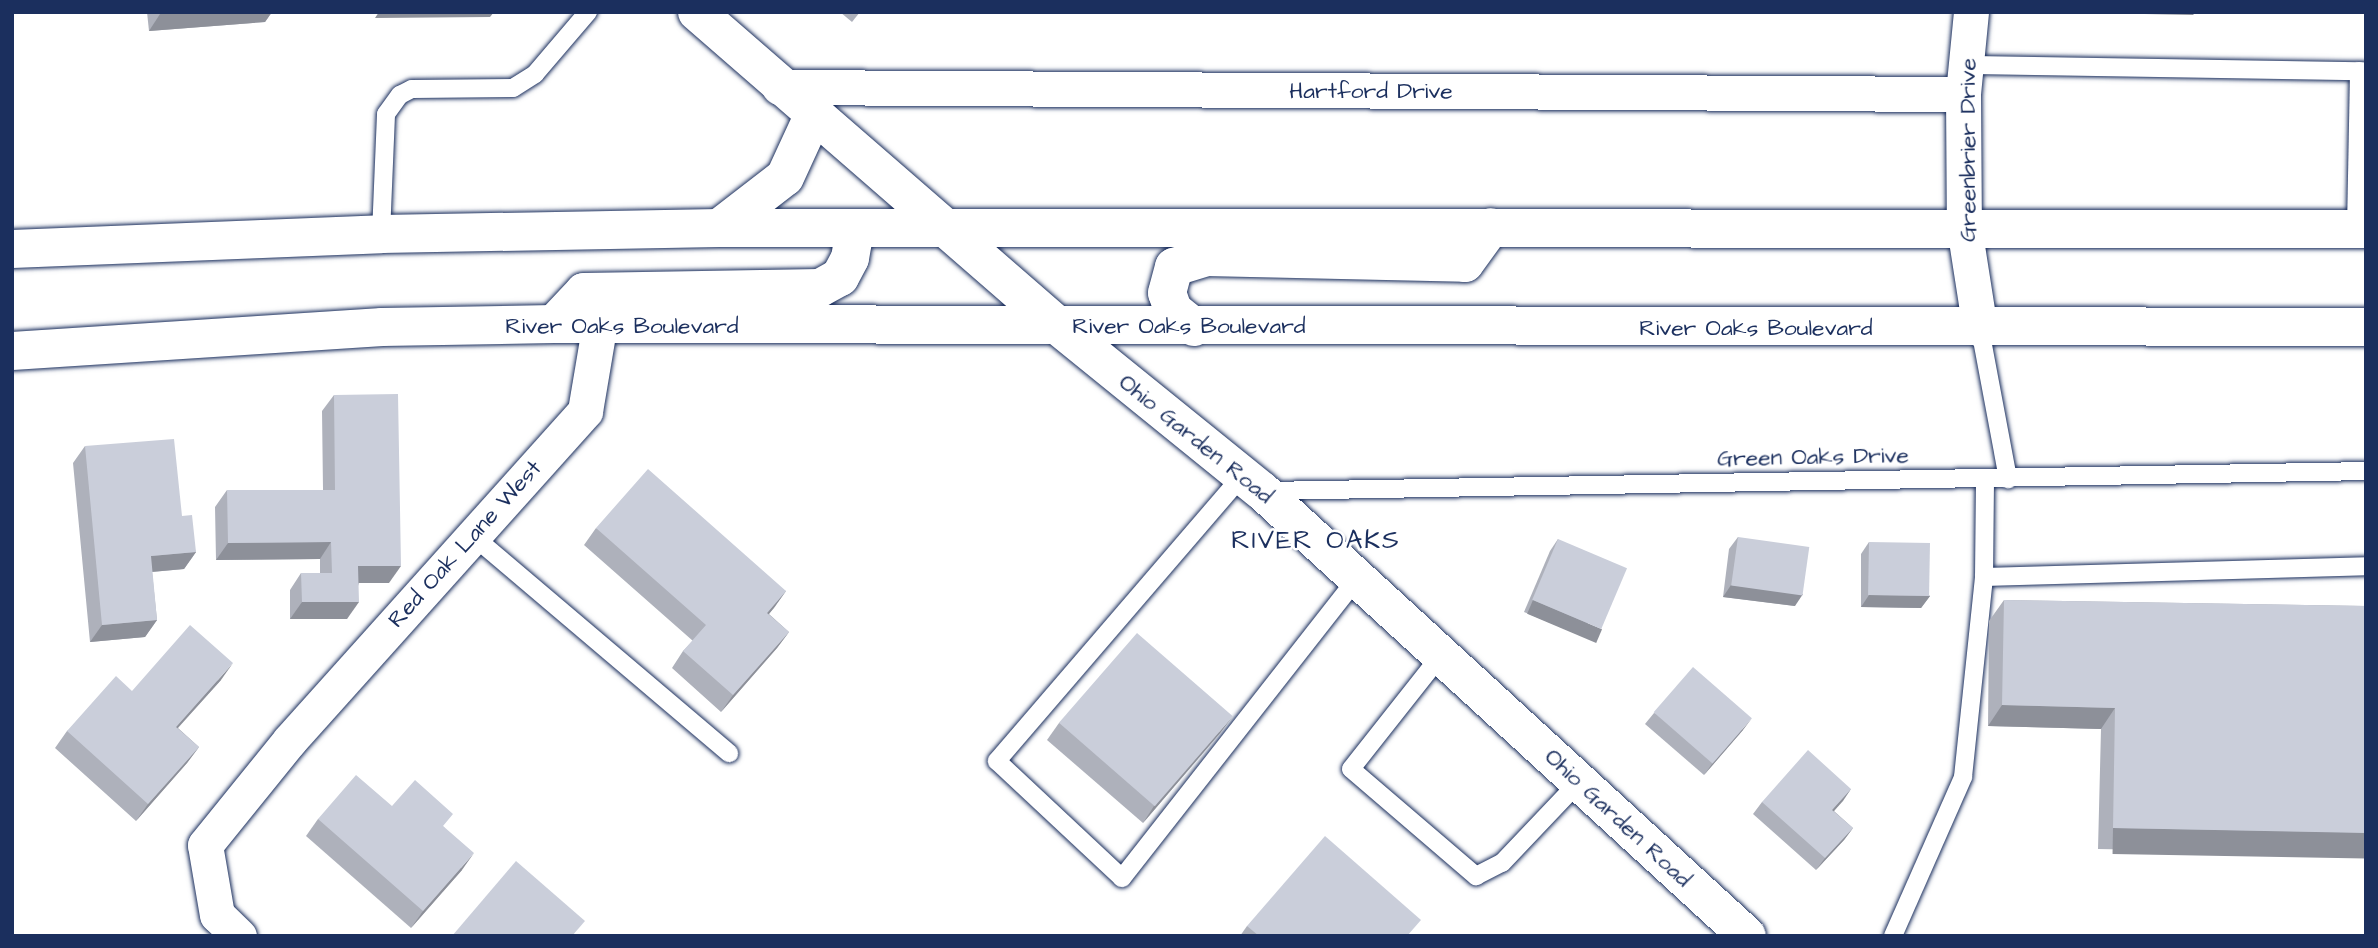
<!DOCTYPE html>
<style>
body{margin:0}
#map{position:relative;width:2378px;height:948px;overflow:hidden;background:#fff;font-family:"Architects Daughter",sans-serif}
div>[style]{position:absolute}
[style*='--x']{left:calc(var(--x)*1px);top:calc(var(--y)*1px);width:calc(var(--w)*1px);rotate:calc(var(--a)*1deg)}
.roads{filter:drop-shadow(0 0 2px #1b2f5e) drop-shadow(0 0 2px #1b2f5e)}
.lane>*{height:18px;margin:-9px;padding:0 9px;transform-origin:9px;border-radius:9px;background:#fff}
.street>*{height:35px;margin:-17.5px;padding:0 17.5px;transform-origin:17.5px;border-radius:17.5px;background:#fff}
.secondary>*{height:38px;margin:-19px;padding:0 19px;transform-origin:19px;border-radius:19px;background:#fff}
.primary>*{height:38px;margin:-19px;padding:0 19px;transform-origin:19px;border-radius:19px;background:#fff}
.wall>*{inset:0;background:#aeb1bb}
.shaded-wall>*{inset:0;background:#8d9099;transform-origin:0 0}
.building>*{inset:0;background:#caceda;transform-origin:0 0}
span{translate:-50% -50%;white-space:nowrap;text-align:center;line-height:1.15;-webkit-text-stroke:5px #fff;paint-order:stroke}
.street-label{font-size:23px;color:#1b2f5e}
.quarter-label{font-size:26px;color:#1b2f5e;letter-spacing:2px}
.frame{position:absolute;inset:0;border:14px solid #1b2f5e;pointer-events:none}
</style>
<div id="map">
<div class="roads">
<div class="lane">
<div style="--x:1966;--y:65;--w:400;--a:0.9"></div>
<div style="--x:2356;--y:229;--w:158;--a:-88.9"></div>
<div style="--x:381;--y:234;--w:120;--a:-87.6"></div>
<div style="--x:386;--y:114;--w:24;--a:-54"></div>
<div style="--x:400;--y:95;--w:13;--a:-27"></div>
<div style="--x:412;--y:89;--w:101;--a:-0.6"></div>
<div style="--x:513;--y:88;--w:26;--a:-32"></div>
<div style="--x:535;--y:74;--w:82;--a:-49.5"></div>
<div style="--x:1980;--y:329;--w:153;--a:79.4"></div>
<div style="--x:1242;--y:476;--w:376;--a:130.7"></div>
<div style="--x:997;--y:761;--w:171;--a:43.1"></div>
<div style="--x:1122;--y:878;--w:381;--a:-51.9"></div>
<div style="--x:1267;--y:491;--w:1099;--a:-1.04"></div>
<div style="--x:473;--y:536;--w:336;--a:40.3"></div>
<div style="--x:1984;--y:577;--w:382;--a:-1.6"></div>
<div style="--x:1441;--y:655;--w:145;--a:128.3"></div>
<div style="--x:1351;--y:769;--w:165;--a:40.6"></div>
<div style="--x:1476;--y:876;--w:29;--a:-27"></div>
<div style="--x:1502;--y:863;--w:112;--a:-46.5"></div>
<div style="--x:1893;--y:936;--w:174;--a:-66.2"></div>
<div style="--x:1963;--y:777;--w:201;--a:-84"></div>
<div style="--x:1984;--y:577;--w:99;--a:-89.4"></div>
</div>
<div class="street">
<div style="--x:1971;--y:12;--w:82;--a:95.6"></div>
<div style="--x:1963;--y:94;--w:133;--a:89.6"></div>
<div style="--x:1964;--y:227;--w:103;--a:81.1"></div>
<div style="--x:779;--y:87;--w:1184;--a:0.34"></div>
<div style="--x:239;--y:936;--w:30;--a:-136"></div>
<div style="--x:217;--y:915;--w:71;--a:-99.7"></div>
<div style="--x:205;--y:845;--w:135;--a:-51"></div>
<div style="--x:290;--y:740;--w:442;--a:-48.1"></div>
<div style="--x:585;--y:411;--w:84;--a:-80.4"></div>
</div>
<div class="secondary">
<div style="--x:697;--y:12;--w:478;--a:41"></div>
<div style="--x:1058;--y:326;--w:262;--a:39"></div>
<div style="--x:1262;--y:491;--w:658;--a:42.54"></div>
</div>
<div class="primary">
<div style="--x:719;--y:228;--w:83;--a:-37.7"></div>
<div style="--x:785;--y:177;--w:67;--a:-65.3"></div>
<div style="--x:12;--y:249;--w:369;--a:-2.3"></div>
<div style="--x:381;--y:234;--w:338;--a:-1"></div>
<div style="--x:719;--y:228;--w:1647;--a:0.03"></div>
<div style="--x:554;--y:324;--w:44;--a:-46.8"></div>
<div style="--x:584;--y:292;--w:236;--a:-1"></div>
<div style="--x:820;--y:288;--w:23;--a:-29"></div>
<div style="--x:840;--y:277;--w:21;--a:-62"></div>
<div style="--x:850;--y:258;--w:27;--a:-80"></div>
<div style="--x:1194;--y:327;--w:27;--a:-141"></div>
<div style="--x:1173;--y:310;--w:18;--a:-109"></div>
<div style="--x:1167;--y:293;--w:27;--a:-75"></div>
<div style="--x:1174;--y:267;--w:34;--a:-17"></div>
<div style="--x:1206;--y:257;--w:259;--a:1.3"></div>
<div style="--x:1465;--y:263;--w:44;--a:-54.2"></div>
<div style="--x:12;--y:351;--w:371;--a:-3.7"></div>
<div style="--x:382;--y:327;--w:172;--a:-1"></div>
<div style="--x:554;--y:324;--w:1812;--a:0.09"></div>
</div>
</div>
<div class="wall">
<div style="clip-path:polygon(147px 12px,272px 12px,265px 22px,149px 31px)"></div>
<div style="clip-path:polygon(840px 12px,860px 12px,852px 22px)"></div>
<div style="clip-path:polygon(334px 395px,389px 583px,359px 583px,347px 619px,290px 619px,290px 590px,301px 573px,320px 573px,320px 559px,216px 560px,215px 507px,227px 490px,323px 490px,322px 411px)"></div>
<div style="clip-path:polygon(85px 446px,182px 516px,196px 552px,184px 569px,152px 572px,157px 620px,145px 637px,90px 642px,73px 463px)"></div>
<div style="clip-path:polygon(596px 528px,786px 591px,769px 614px,789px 632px,777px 648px,721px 712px,672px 668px,683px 651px,693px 641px,584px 545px)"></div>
<div style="clip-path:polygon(1738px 537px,1795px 606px,1723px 597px,1729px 549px)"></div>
<div style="clip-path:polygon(1558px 539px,1594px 641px,1524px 612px,1550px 551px)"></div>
<div style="clip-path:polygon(1869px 542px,1930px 596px,1921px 608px,1861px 607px,1861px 554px)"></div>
<div style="clip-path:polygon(2004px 600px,2366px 606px,2366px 854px,2098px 849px,2101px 729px,1988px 726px,1989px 621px)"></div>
<div style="clip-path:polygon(221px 680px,178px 728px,199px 747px,187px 763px,136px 821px,55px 748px,67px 731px,132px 691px)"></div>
<div style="clip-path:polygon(1654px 713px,1743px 730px,1704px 775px,1645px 724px)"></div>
<div style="clip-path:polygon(1059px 723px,1221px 732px,1143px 823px,1047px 740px)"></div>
<div style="clip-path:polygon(1851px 789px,1834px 811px,1853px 828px,1844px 840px,1816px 870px,1753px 814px,1762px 802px)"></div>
<div style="clip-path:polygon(392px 806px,444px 827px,462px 870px,411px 928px,306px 836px,318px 819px)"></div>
<div style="clip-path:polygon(1247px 926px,1410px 936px,1240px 936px)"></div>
</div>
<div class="shaded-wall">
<div style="clip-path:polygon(184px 12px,272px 12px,265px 22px,149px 31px,160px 14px)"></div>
<div style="clip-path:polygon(379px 12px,494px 12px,490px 17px,375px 18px)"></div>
<div style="clip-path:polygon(2048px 12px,2196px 12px,2193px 15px)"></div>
<div style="clip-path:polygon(331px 542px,320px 559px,216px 560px,228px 543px)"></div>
<div style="clip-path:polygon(196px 552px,184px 569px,139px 573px,151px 556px)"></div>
<div style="clip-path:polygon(358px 566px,401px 566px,389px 583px,346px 583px)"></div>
<div style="clip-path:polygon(1731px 585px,1803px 594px,1795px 606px,1723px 597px)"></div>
<div style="clip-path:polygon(786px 591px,774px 608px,755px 630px,767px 613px)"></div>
<div style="clip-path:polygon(1869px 595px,1930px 596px,1921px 608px,1861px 607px)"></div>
<div style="left:1533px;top:600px;width:75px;height:15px;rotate:23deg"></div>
<div style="clip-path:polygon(302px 602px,359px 602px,347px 619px,290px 619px)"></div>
<div style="clip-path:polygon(157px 620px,145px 637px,90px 642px,102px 625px)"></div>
<div style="clip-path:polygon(789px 632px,777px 648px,721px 712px,733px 695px)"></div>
<div style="clip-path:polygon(233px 663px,221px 680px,164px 743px,176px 727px)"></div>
<div style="clip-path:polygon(2002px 705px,2115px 708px,2101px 729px,1988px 726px)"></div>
<div style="clip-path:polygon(1233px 716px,1221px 732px,1143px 823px,1154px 806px)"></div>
<div style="clip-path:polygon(1752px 718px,1743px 730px,1704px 775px,1712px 764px)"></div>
<div style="clip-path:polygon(199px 747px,187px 763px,136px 821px,148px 804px)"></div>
<div style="clip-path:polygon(1851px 789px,1843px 801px,1824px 822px,1832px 810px)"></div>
<div style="clip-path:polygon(1853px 828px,1844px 840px,1816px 870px,1825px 858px)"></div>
<div style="left:2113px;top:828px;width:253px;height:26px;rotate:1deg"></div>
<div style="clip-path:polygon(474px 853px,462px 870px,411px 928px,423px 911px)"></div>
</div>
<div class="building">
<div style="clip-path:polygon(160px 12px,184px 12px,160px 14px)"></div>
<div style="clip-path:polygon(398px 394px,401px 566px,358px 566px,359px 602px,302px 602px,301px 573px,332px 573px,331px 542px,228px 543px,227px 490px,335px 490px,334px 395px)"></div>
<div style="clip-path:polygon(174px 439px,182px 516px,192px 515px,196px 552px,151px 556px,157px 620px,102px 625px,85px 446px)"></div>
<div style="clip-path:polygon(648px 469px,786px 591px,767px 613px,789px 632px,733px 695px,683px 651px,706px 625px,596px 528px)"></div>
<div style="left:1738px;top:537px;width:72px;height:49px;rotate:8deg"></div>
<div style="left:1558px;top:539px;width:75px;height:66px;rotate:23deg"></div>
<div style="left:1869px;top:542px;width:61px;height:53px;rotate:1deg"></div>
<div style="clip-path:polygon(2004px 600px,2366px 606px,2366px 833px,2113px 828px,2115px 708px,2002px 705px)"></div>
<div style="clip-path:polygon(190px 625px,233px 663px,176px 727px,199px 747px,148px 804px,67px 731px,116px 676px,132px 691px)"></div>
<div style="left:1137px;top:633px;width:127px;height:119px;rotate:41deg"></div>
<div style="left:1693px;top:667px;width:78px;height:60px;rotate:41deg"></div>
<div style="clip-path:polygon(1808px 750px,1851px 789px,1832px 810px,1853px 828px,1825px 858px,1762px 802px)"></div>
<div style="clip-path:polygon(356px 775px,392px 806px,415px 780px,453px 814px,443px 826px,474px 853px,423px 911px,318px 819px)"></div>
<div style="clip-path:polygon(1325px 836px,1421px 920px,1407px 936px,1259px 936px,1247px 926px)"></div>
<div style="clip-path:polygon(516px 861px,585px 921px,572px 936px,452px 936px)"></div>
</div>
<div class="street-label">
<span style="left:1371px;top:91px">Hartford Drive</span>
<span style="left:1968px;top:150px;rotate:-90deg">Greenbrier Drive</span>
<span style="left:622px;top:326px">River Oaks Boulevard</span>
<span style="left:1189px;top:326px">River Oaks Boulevard</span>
<span style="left:1756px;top:328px">River Oaks Boulevard</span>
<span style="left:1196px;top:439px;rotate:39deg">Ohio Garden Road</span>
<span style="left:1813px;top:457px;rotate:-1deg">Green Oaks Drive</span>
<span style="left:465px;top:544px;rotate:-48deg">Red Oak Lane West</span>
<span style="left:1618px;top:818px;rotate:43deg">Ohio Garden Road</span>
</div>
<div class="quarter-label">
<span style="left:1316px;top:541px">RIVER OAKS</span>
</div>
<div class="frame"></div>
</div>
